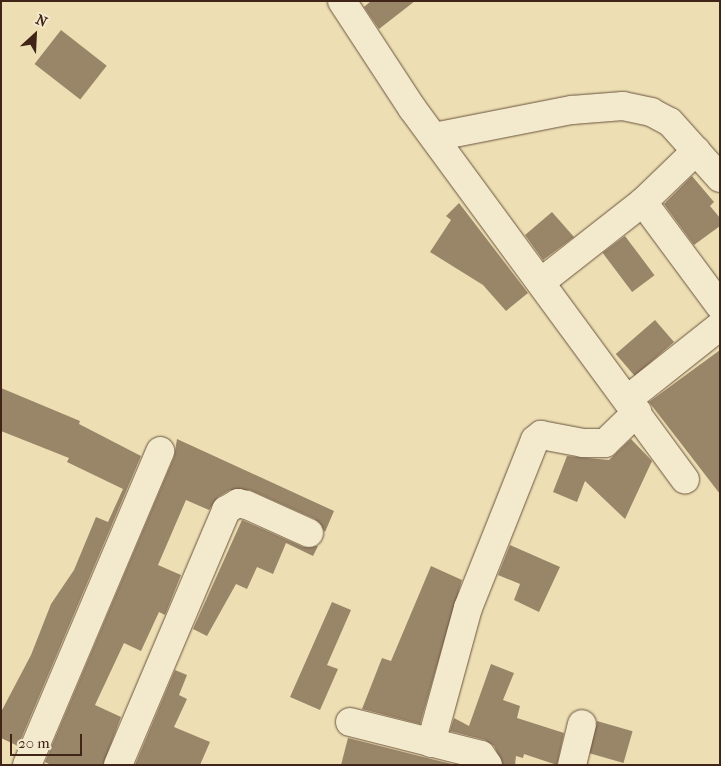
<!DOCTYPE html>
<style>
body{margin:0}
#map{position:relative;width:721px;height:766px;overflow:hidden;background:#eddfb3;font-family:"IM FELL French Canon",serif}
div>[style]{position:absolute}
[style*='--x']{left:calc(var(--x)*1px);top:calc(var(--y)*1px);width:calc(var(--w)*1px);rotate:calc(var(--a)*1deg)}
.building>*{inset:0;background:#998568;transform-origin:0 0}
.roads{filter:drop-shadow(0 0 1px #6a533e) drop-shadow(0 0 1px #6a533e)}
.minor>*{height:28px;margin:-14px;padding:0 14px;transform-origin:14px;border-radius:14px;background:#f3eace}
span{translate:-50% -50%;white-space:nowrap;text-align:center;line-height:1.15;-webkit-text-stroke:5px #f3eace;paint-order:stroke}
.frame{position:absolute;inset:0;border:2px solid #3f2417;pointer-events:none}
.north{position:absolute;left:10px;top:10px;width:50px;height:50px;-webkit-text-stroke:4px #f3eace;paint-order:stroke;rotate:25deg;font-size:14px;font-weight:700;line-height:20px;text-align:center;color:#3f2417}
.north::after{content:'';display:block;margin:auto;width:18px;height:22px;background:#3f2417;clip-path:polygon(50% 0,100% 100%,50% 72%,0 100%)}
.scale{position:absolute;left:10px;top:734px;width:72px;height:22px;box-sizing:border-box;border:2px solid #3f2417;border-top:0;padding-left:6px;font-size:15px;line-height:18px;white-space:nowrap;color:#3f2417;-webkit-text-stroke:4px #f3eace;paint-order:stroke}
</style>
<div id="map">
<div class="building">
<div style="clip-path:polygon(371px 1px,415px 1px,379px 29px,364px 7px)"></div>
<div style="left:61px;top:30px;width:58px;height:43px;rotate:38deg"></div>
<div style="clip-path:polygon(692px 176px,714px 202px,710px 206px,720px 218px,720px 226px,694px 245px,664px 204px)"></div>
<div style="clip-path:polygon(459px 203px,528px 293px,506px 311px,483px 285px,430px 252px,451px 220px,446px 216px)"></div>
<div style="clip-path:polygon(552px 212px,574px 237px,543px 260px,525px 235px)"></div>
<div style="left:625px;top:236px;width:49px;height:28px;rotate:53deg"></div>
<div style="left:655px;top:320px;width:29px;height:52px;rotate:49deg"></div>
<div style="clip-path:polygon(720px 350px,720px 494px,649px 402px)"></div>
<div style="clip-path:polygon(1px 388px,80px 421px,79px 424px,141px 456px,18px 746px,1px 738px,1px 712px,31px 655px,51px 604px,74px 570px,96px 517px,108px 522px,123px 489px,67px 462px,69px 458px,1px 431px)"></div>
<div style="clip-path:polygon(177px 439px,334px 511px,325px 532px,315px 519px,250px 490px,230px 490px,218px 497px,209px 510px,186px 500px,158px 565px,181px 575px,165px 615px,159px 612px,141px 651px,124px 643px,95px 705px,121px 717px,103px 765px,51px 765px,45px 762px,174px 457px)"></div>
<div style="clip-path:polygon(631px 439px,652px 461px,625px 519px,585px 481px,577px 502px,553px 492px,567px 456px,609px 460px)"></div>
<div style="clip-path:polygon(242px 520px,303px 547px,318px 546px,313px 556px,286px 543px,273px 574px,257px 567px,247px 589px,236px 584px,207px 636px,193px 629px)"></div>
<div style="clip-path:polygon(510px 545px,560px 567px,539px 612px,514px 600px,520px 584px,498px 575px)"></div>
<div style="clip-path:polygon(431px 566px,462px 580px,420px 724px,362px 709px,382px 658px,391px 661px)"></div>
<div style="clip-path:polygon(332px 602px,351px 610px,327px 665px,338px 669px,320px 710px,290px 697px)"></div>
<div style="clip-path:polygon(491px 664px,514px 673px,503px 700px,520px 706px,517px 718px,564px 733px,557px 765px,524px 754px,523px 758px,516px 756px,515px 765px,503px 765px,494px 746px,485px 740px,450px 731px,454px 718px,469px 726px)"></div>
<div style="clip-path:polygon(175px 670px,187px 675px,179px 695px,187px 699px,174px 727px,210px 742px,200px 765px,135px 765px)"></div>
<div style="left:597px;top:721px;width:37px;height:33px;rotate:16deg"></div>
<div style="clip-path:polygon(348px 738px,427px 758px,456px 765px,341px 765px)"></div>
</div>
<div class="roads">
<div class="minor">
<div style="--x:342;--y:1;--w:128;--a:56.8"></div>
<div style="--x:412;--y:108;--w:461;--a:53.7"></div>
<div style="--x:434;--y:137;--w:141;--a:-11.1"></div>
<div style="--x:572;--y:110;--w:51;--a:-4.5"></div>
<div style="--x:623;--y:106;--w:29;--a:12"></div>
<div style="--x:651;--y:112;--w:21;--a:28"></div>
<div style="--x:670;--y:122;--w:75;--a:48.2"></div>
<div style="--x:643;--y:202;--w:129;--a:53.5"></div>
<div style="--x:541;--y:282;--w:130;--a:-38.1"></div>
<div style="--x:643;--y:202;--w:74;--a:-43.9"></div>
<div style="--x:628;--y:399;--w:117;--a:-38.4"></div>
<div style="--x:350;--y:722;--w:135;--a:14.1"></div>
<div style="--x:481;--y:755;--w:12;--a:55"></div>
<div style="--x:431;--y:743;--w:140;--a:-74.7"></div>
<div style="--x:468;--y:608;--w:181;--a:-68.3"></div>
<div style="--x:535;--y:440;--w:8;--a:-40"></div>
<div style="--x:541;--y:435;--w:43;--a:10.8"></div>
<div style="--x:583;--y:443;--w:22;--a:0"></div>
<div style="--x:605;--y:443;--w:45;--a:-44.1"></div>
<div style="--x:27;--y:765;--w:341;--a:-67"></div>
<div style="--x:118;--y:765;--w:277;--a:-67"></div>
<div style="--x:226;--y:510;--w:14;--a:-30"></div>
<div style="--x:238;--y:503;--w:9;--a:13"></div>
<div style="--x:247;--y:505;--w:68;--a:24.3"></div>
<div style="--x:572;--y:765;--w:42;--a:-76.3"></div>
</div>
</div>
<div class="frame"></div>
<div class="north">N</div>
<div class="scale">20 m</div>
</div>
